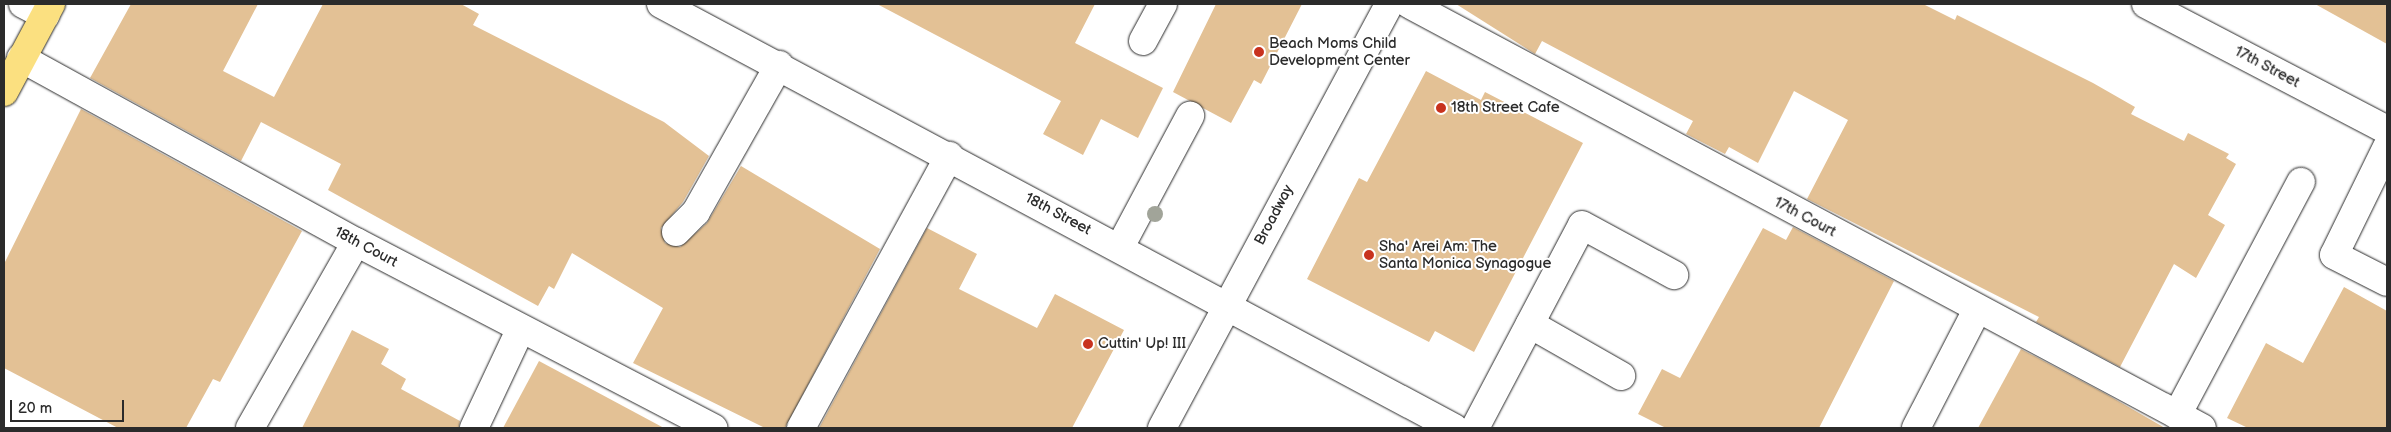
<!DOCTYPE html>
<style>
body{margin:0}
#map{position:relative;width:2391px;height:432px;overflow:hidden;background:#fff;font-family:"Balsamiq Sans",sans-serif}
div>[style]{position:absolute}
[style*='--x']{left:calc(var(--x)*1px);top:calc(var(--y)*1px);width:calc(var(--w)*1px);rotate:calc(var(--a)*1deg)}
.building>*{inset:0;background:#e3c195}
.roads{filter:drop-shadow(0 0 1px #2b2b2b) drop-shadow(0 0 1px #2b2b2b)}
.minor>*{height:28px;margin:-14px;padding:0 14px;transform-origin:14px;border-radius:14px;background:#fff}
.major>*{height:28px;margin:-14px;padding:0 14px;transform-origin:14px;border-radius:14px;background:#fbe080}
.trees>*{width:16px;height:16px;margin:-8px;border-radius:50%;background:#a1a499}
.dots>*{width:14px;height:14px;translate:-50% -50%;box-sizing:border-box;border:2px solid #fff;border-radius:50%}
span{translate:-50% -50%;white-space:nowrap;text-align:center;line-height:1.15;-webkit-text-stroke:4px #fff;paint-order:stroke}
.poi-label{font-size:15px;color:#2b2b2b}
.left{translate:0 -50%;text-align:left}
.street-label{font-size:15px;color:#2b2b2b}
.frame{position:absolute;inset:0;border:5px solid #2b2b2b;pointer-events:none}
.scale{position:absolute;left:10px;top:400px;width:114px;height:22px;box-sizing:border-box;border:2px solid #2b2b2b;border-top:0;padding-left:6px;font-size:15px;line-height:18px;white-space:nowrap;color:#2b2b2b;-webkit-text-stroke:4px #fff;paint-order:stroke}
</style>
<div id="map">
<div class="building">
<div style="clip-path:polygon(131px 4px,258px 4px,223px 71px,274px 97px,323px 4px,461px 4px,479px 14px,473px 25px,664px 122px,709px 156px,683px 202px,661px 228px,665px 243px,680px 247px,707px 223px,741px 166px,880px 249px,785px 428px,765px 428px,633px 363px,663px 308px,572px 253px,554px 289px,549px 286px,538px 306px,328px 190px,341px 164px,261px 122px,241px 161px,90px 78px)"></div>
<div style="clip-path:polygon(877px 4px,1095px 4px,1075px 43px,1163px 88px,1138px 138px,1101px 119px,1083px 155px,1043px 134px,1061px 101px)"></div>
<div style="clip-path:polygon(1216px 4px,1302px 4px,1261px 84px,1254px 80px,1231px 123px,1173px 92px)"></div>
<div style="clip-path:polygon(1456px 4px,1923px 4px,1955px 20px,1957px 15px,2093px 83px,2135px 107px,2131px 114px,2184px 141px,2188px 133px,2229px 154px,2226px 158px,2236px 164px,2208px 215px,2225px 225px,2196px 278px,2174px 264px,2120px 367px,2036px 322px,2039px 317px,1807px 199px,1848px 120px,1794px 91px,1758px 163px,1729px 147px,1725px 154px,1686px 134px,1693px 121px,1542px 41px,1535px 54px)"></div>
<div style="clip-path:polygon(2315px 4px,2387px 4px,2387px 44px)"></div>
<div style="clip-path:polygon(1426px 71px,1481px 100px,1485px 92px,1583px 143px,1474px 352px,1435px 331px,1429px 342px,1307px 279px,1359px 178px,1367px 182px)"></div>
<div style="clip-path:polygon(81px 109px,302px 231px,220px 382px,213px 379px,186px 428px,118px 428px,4px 368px,4px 264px)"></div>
<div style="clip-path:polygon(1793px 227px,1894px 281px,1819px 428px,1666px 428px,1638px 414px,1662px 369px,1680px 378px,1763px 228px,1786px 240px)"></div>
<div style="clip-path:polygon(927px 228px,977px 254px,959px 289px,1037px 328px,1055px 294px,1124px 330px,1072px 428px,819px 428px)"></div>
<div style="clip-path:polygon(2344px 287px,2387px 311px,2387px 428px,2248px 428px,2227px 418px,2266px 343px,2303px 363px)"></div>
<div style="clip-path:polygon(352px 330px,389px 349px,381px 364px,406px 379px,401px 389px,460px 421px,459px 428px,302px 428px)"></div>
<div style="clip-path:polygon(2021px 349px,2106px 394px,2165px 428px,1978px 428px)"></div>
<div style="clip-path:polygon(539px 361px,664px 428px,503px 428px)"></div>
</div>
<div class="roads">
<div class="minor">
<div style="--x:23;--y:4;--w:25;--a:27"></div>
<div style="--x:661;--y:4;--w:899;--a:28.13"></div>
<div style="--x:1409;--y:4;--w:899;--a:28.13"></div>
<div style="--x:2146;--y:4;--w:272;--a:27.6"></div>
<div style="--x:1143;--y:41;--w:42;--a:-61.6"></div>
<div style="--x:21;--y:58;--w:382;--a:28.8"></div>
<div style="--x:356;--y:242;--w:403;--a:27.5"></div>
<div style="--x:2387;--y:147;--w:120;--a:116.1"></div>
<div style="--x:2334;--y:255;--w:59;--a:27"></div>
<div style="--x:676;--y:232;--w:28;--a:-45"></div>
<div style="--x:696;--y:212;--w:169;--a:-60.5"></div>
<div style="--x:1120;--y:247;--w:149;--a:-61.9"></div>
<div style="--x:1530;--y:324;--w:105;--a:29.7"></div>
<div style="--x:2177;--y:415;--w:264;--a:-62"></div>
<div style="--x:250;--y:428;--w:214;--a:-60.3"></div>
<div style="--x:474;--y:428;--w:110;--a:-64.8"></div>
<div style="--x:801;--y:428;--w:310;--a:-61.4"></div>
<div style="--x:1162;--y:428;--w:481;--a:-61.8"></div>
<div style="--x:1475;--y:428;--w:229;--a:-62.2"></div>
<div style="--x:1582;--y:225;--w:105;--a:28.5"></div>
<div style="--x:1916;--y:428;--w:133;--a:-62.7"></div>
</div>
<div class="major">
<div style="--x:4;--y:92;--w:100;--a:-61.9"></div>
</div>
</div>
<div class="trees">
<div style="left:1155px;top:214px"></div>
</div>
<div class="dots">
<div style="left:1259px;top:52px;background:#c8321e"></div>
<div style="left:1441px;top:108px;background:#c8321e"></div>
<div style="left:1369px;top:255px;background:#c8321e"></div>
<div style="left:1088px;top:344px;background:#c8321e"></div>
</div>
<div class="poi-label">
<span class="left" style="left:1269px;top:52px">Beach Moms Child<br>Development Center</span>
<span class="left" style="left:1451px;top:108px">18th Street Cafe</span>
<span class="left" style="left:1379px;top:255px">Sha' Arei Am: The<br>Santa Monica Synagogue</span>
<span class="left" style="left:1098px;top:344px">Cuttin' Up! III</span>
</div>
<div class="street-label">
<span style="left:2267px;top:67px;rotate:28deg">17th Street</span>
<span style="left:1058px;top:214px;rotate:28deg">18th Street</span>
<span style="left:1274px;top:215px;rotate:-62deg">Broadway</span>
<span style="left:1805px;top:217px;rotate:28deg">17th Court</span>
<span style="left:366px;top:247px;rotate:28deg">18th Court</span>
</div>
<div class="frame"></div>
<div class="scale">20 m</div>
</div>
